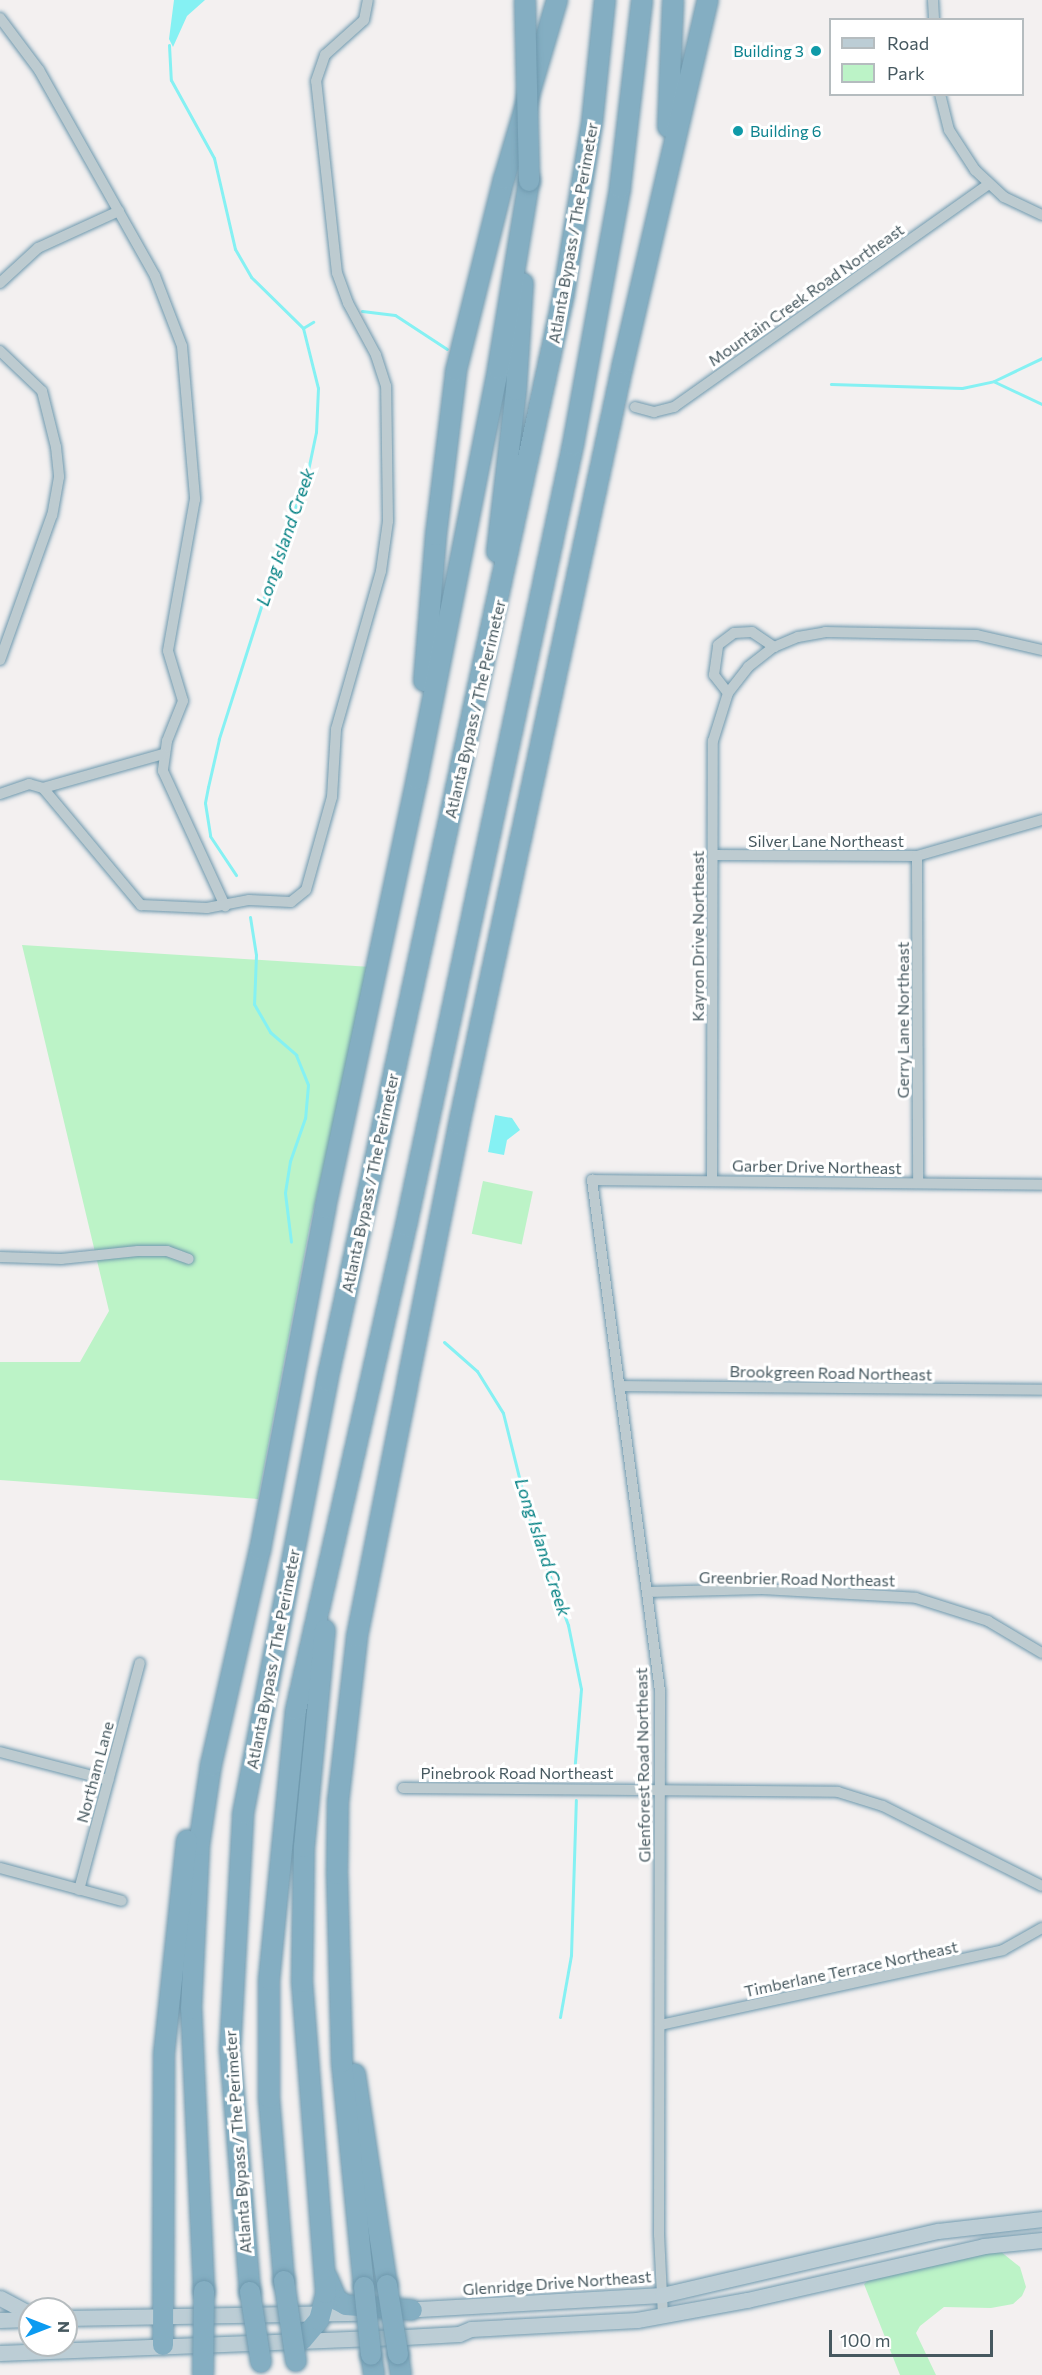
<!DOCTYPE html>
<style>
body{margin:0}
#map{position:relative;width:1042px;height:2375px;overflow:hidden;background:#f3f0f0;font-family:Commissioner,sans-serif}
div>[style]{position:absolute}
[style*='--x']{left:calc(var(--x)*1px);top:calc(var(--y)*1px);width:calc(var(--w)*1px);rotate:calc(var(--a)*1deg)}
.green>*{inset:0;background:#bcf3c7;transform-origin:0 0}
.water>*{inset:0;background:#85f1f3}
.stream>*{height:3px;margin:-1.5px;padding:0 1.5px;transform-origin:1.5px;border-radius:1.5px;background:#85f1f3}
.roads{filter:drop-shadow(0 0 2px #6f99ae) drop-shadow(0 0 2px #6f99ae)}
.minor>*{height:10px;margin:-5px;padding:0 5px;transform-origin:5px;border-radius:5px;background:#bdcbd0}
.secondary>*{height:15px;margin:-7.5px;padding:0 7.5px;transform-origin:7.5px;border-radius:7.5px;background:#bccdd5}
.motorway>*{height:20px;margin:-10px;padding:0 10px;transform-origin:10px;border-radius:10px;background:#84aec2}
.bridges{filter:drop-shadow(0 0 2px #6f99ae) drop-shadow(0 0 2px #6f99ae)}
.motorway-bridge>*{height:20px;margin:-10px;padding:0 10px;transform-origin:10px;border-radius:10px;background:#84aec2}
.dots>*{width:16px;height:16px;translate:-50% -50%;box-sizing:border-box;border:3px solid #fff;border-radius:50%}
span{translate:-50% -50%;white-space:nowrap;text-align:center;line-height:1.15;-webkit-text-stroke:6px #fff;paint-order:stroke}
.culture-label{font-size:16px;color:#0d838f}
.right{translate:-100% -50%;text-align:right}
.left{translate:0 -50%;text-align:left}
.street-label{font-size:16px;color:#46585f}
.water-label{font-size:18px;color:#068285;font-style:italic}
.legend{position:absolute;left:829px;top:18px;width:195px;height:78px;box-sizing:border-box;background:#fff;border:2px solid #b5bcbf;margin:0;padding:8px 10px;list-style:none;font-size:18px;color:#46585f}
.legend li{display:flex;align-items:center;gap:12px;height:30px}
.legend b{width:30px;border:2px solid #b5bcbf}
.north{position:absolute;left:18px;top:2297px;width:60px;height:60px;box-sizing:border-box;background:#fff;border:2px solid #b5bcbf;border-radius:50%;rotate:90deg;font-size:16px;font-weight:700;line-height:24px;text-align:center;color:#46585f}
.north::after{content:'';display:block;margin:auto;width:21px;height:27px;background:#0b9bf1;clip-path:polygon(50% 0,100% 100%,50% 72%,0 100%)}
.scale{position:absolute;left:829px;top:2330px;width:164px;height:27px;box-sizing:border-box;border:3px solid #46585f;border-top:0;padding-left:8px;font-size:18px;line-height:21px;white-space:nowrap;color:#46585f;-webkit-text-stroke:4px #fff;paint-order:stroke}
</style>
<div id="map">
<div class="green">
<div style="clip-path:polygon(22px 945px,371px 967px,310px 1225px,258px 1499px,0 1480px,0 1362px,80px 1362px,109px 1311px)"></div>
<div style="left:483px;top:1181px;width:51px;height:54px;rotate:12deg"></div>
<div style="clip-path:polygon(1000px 2251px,1020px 2267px,1026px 2287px,1022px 2296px,1013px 2304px,991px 2308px,944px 2307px,920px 2326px,916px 2333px,936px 2375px,900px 2375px,864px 2284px,872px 2278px,971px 2252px)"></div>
</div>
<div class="water">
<div style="clip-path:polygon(174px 0,205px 0,187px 16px,173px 47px,169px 39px)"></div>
<div style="clip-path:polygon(495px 1115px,512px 1118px,520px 1130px,507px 1140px,504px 1155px,488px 1152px)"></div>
</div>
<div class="stream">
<div style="--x:169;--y:45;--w:35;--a:87"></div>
<div style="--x:171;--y:80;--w:89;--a:61.1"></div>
<div style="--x:214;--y:158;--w:93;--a:77"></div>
<div style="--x:235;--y:249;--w:32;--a:60"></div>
<div style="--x:251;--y:277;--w:73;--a:44.4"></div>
<div style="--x:303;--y:328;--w:62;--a:76"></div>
<div style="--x:318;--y:388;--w:44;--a:92.6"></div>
<div style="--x:316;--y:432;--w:49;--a:101.8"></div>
<div style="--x:306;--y:480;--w:66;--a:111.5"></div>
<div style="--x:282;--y:541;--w:208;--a:107.7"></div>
<div style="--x:219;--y:739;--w:49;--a:102.9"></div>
<div style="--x:208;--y:787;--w:16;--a:101"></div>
<div style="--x:205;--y:803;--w:33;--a:81"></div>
<div style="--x:210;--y:836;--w:47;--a:56.3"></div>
<div style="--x:362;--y:311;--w:33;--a:7"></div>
<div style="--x:395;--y:315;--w:62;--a:33.2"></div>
<div style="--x:303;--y:328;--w:12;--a:-31"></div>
<div style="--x:995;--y:382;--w:52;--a:25.1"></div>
<div style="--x:831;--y:384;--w:131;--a:1.7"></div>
<div style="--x:962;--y:388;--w:33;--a:-12"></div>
<div style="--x:994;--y:381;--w:53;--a:-25.6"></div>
<div style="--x:250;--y:917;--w:38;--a:81"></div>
<div style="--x:256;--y:955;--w:49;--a:92.3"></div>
<div style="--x:254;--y:1004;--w:32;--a:60"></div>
<div style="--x:270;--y:1032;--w:35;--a:41"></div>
<div style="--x:296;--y:1055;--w:32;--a:68"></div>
<div style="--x:308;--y:1085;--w:33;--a:95"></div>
<div style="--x:305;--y:1118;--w:46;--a:109.2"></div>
<div style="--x:290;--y:1161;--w:32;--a:99"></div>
<div style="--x:285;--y:1193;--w:49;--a:83"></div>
<div style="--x:444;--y:1342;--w:44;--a:41.3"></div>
<div style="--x:477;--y:1371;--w:49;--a:58.2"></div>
<div style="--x:503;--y:1413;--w:115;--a:76"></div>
<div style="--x:531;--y:1525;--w:107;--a:69.7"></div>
<div style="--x:568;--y:1625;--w:65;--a:78.5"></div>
<div style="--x:581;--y:1689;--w:86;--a:94.7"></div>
<div style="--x:560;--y:2017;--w:63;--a:-79.9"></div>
<div style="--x:571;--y:1955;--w:155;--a:-88.2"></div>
</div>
<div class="roads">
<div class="minor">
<div style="--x:933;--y:0;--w:20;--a:87"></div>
<div style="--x:0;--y:18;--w:65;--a:53.1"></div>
<div style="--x:39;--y:70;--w:236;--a:60.6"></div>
<div style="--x:155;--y:276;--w:75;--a:68.9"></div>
<div style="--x:182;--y:346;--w:154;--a:85.1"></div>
<div style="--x:195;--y:499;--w:154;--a:100.1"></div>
<div style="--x:168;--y:651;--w:52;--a:73.3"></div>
<div style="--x:183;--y:701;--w:43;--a:111.8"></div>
<div style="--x:167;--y:741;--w:30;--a:98"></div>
<div style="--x:163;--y:771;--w:149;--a:65.3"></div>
<div style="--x:940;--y:94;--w:37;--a:76"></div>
<div style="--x:949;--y:130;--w:48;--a:57"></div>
<div style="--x:975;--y:170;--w:40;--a:43"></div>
<div style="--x:1004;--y:197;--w:42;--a:25.3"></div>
<div style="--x:0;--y:283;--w:52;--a:-42.6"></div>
<div style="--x:38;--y:248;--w:89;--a:-24.6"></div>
<div style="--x:0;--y:351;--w:58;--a:43.6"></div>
<div style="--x:42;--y:391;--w:58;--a:76"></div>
<div style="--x:56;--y:447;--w:30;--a:84"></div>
<div style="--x:59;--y:477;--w:39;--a:100"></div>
<div style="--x:52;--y:515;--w:154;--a:109.7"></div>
<div style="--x:635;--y:407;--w:20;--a:15"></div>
<div style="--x:654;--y:412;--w:21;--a:-14"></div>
<div style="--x:674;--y:407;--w:386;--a:-35.3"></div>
<div style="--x:728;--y:693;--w:23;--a:-128"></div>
<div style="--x:714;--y:675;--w:30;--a:-82"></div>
<div style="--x:718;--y:645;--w:20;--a:-37"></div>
<div style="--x:734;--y:633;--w:18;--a:-3"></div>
<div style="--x:752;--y:632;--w:27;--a:34"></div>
<div style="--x:43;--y:788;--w:153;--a:50.1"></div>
<div style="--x:141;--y:905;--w:66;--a:2.6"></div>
<div style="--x:207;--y:908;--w:43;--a:-10.8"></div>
<div style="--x:249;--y:900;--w:42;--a:2.7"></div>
<div style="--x:291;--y:902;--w:19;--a:-39"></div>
<div style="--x:306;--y:890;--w:97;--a:-74.4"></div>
<div style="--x:332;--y:797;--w:68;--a:-86.6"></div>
<div style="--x:336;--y:729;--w:164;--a:-74.1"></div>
<div style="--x:381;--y:571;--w:50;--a:-82"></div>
<div style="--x:388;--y:521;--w:135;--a:-90.8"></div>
<div style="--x:386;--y:386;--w:33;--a:-108"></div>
<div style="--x:376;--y:355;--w:59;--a:-118.3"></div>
<div style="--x:348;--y:303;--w:32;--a:-110"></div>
<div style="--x:337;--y:273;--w:193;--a:-96.2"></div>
<div style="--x:316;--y:81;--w:28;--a:-71"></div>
<div style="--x:325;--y:55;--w:52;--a:-41.9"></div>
<div style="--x:364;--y:20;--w:20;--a:-79"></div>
<div style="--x:0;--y:794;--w:31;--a:-19"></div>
<div style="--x:29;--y:784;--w:15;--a:16"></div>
<div style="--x:43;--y:788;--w:125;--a:-15.8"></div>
<div style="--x:713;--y:855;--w:204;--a:0.3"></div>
<div style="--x:917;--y:856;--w:130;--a:-16.1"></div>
<div style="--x:917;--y:856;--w:327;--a:89.8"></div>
<div style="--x:712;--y:1181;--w:440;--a:-89.9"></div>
<div style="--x:713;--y:741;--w:50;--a:-72.6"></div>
<div style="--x:728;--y:693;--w:33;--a:-52"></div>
<div style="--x:748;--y:667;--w:33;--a:-38"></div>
<div style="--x:774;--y:647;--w:26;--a:-23"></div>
<div style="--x:798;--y:637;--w:27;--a:-10"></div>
<div style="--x:825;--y:632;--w:152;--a:1.1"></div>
<div style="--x:977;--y:635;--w:67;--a:13"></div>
<div style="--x:0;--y:1257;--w:61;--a:1.9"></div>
<div style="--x:61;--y:1259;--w:77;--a:-5.9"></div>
<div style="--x:138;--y:1251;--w:29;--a:0"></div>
<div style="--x:167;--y:1251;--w:23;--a:20"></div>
<div style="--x:619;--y:1386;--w:423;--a:0.5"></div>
<div style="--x:647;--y:1592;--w:115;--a:-1.5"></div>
<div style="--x:762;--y:1589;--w:154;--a:3.3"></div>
<div style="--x:916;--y:1598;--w:76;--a:17.7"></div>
<div style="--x:988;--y:1621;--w:63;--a:30.7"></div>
<div style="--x:0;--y:1752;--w:112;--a:14.5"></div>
<div style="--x:403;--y:1788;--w:435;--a:0.5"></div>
<div style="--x:838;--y:1792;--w:47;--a:17.3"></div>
<div style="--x:883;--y:1806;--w:178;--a:26.7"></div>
<div style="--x:0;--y:1868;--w:126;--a:15.1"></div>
<div style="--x:79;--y:1890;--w:235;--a:-75"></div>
<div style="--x:660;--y:2025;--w:351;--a:-12.3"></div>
<div style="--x:1003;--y:1950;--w:45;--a:-29.4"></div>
<div style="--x:663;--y:2316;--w:81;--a:-92.8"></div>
<div style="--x:659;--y:2235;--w:544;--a:-89.89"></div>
<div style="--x:660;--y:1691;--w:516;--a:-97.58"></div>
<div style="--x:592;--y:1180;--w:450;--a:0.6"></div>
</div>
<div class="secondary">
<div style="--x:0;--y:2298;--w:34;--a:28"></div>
<div style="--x:402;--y:2310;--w:260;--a:-3.3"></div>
<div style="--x:662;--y:2295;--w:283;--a:-13.1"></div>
<div style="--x:938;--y:2231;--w:105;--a:-6.6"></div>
<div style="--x:66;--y:2318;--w:294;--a:-1"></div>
<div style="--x:0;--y:2320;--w:30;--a:-2"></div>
<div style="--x:0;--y:2353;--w:405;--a:-2.3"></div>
<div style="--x:405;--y:2337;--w:54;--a:-3.2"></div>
<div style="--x:459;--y:2334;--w:13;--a:-23"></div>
<div style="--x:471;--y:2329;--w:166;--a:-3.1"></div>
<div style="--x:637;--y:2320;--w:112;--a:-10.3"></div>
<div style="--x:747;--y:2300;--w:243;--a:-12.8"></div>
<div style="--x:984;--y:2246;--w:58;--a:-5.9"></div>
</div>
<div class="motorway">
<div style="--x:668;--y:127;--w:127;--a:-87.7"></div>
<div style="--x:497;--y:552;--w:163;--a:-83.3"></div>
<div style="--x:516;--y:390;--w:107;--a:-86.3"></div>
<div style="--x:424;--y:681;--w:146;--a:-85.3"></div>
<div style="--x:436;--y:535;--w:165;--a:-83"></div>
<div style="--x:456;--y:371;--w:198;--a:-76"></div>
<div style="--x:504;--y:179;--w:187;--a:-73.5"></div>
<div style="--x:355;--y:2074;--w:213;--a:81.4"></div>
<div style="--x:327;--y:2277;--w:25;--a:67"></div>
<div style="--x:337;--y:2300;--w:10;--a:29"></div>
<div style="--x:346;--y:2305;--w:66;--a:4.3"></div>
<div style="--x:284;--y:2281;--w:184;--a:-94.7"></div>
<div style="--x:269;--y:2098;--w:118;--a:-90"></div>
<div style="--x:269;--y:1980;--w:271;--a:-84.3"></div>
<div style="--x:296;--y:1710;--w:496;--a:-77.2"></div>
<div style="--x:406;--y:1226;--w:799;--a:-77.93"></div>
<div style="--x:573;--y:445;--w:261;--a:-79.6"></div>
<div style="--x:620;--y:188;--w:189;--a:-83.3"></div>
<div style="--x:364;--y:2287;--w:226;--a:-95.6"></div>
<div style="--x:342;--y:2062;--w:188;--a:-91.5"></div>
<div style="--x:337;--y:1874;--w:72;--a:-89.2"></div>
<div style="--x:338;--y:1802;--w:166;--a:-83.4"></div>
<div style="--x:357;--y:1637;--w:522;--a:-78.73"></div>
<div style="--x:459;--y:1125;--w:778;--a:-77.84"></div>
<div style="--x:623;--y:364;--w:374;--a:-76.9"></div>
<div style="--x:204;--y:2291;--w:282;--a:-92.6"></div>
<div style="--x:191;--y:2009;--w:164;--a:-87.2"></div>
<div style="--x:199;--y:1845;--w:81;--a:-81.5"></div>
<div style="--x:211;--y:1765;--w:221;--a:-77.2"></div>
<div style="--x:260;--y:1550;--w:348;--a:-79.2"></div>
<div style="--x:325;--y:1208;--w:439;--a:-77.9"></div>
<div style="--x:417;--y:779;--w:418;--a:-78.8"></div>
<div style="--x:498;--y:369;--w:191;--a:-80.6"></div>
<div style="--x:250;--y:2292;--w:243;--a:-94.7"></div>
<div style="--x:230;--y:2050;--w:236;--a:-86.8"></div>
<div style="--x:243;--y:1814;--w:441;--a:-79"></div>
<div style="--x:327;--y:1381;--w:1108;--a:-77.71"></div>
<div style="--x:563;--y:298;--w:177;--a:-80.6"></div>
<div style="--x:592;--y:123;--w:124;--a:-84"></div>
<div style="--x:302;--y:2340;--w:26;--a:-50"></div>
<div style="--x:319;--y:2320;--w:28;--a:-75"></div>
<div style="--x:326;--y:2293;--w:312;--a:-94.4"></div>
<div style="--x:302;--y:1982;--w:135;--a:-89.2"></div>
<div style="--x:304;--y:1847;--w:218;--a:-84.5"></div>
<div style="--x:163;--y:2345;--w:291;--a:-89.8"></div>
<div style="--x:164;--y:2054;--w:215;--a:-83.9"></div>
<div style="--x:398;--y:2354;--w:21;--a:82"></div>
<div style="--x:371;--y:2355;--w:20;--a:81"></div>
</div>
</div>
<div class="bridges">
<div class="motorway-bridge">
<div style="--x:525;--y:0;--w:181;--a:88.7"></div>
<div style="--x:284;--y:2281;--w:81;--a:81.5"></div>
<div style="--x:387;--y:2285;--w:70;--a:80.9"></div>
<div style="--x:364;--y:2287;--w:68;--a:84.1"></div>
<div style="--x:250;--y:2292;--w:71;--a:81.1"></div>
<div style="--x:203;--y:2374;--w:83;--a:-89.3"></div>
</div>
</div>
<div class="dots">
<div style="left:816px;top:51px;background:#0f9aa8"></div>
<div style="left:738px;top:131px;background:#0f9aa8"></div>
</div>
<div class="culture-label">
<span class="right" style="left:804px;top:51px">Building 3</span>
<span class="left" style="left:750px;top:131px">Building 6</span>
</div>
<div class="street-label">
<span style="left:573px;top:233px;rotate:-80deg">Atlanta Bypass / The Perimeter</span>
<span style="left:806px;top:295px;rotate:-35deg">Mountain Creek Road Northeast</span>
<span style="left:475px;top:709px;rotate:-77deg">Atlanta Bypass / The Perimeter</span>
<span style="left:826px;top:841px">Silver Lane Northeast</span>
<span style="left:698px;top:936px;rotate:-90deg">Kayron Drive Northeast</span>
<span style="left:903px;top:1020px;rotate:-90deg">Gerry Lane Northeast</span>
<span style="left:817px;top:1167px;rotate:1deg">Garber Drive Northeast</span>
<span style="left:370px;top:1183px;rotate:-78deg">Atlanta Bypass / The Perimeter</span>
<span style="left:831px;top:1373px;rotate:1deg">Brookgreen Road Northeast</span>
<span style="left:797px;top:1579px;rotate:1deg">Greenbrier Road Northeast</span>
<span style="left:273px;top:1659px;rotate:-79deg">Atlanta Bypass / The Perimeter</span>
<span style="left:643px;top:1765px;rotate:-91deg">Glenforest Road Northeast</span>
<span style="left:95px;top:1772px;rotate:-75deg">Northam Lane</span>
<span style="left:517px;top:1773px">Pinebrook Road Northeast</span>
<span style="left:851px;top:1969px;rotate:-12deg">Timberlane Terrace Northeast</span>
<span style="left:238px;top:2142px;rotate:-94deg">Atlanta Bypass / The Perimeter</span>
<span style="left:557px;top:2283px;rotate:-4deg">Glenridge Drive Northeast</span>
</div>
<div class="water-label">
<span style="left:285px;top:537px;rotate:-71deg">Long Island Creek</span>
<span style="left:543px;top:1547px;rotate:72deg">Long Island Creek</span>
</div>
<ul class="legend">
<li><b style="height:8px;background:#bccdd5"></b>Road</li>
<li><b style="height:16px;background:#bcf3c7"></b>Park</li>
</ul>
<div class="north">N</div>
<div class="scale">100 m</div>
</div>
